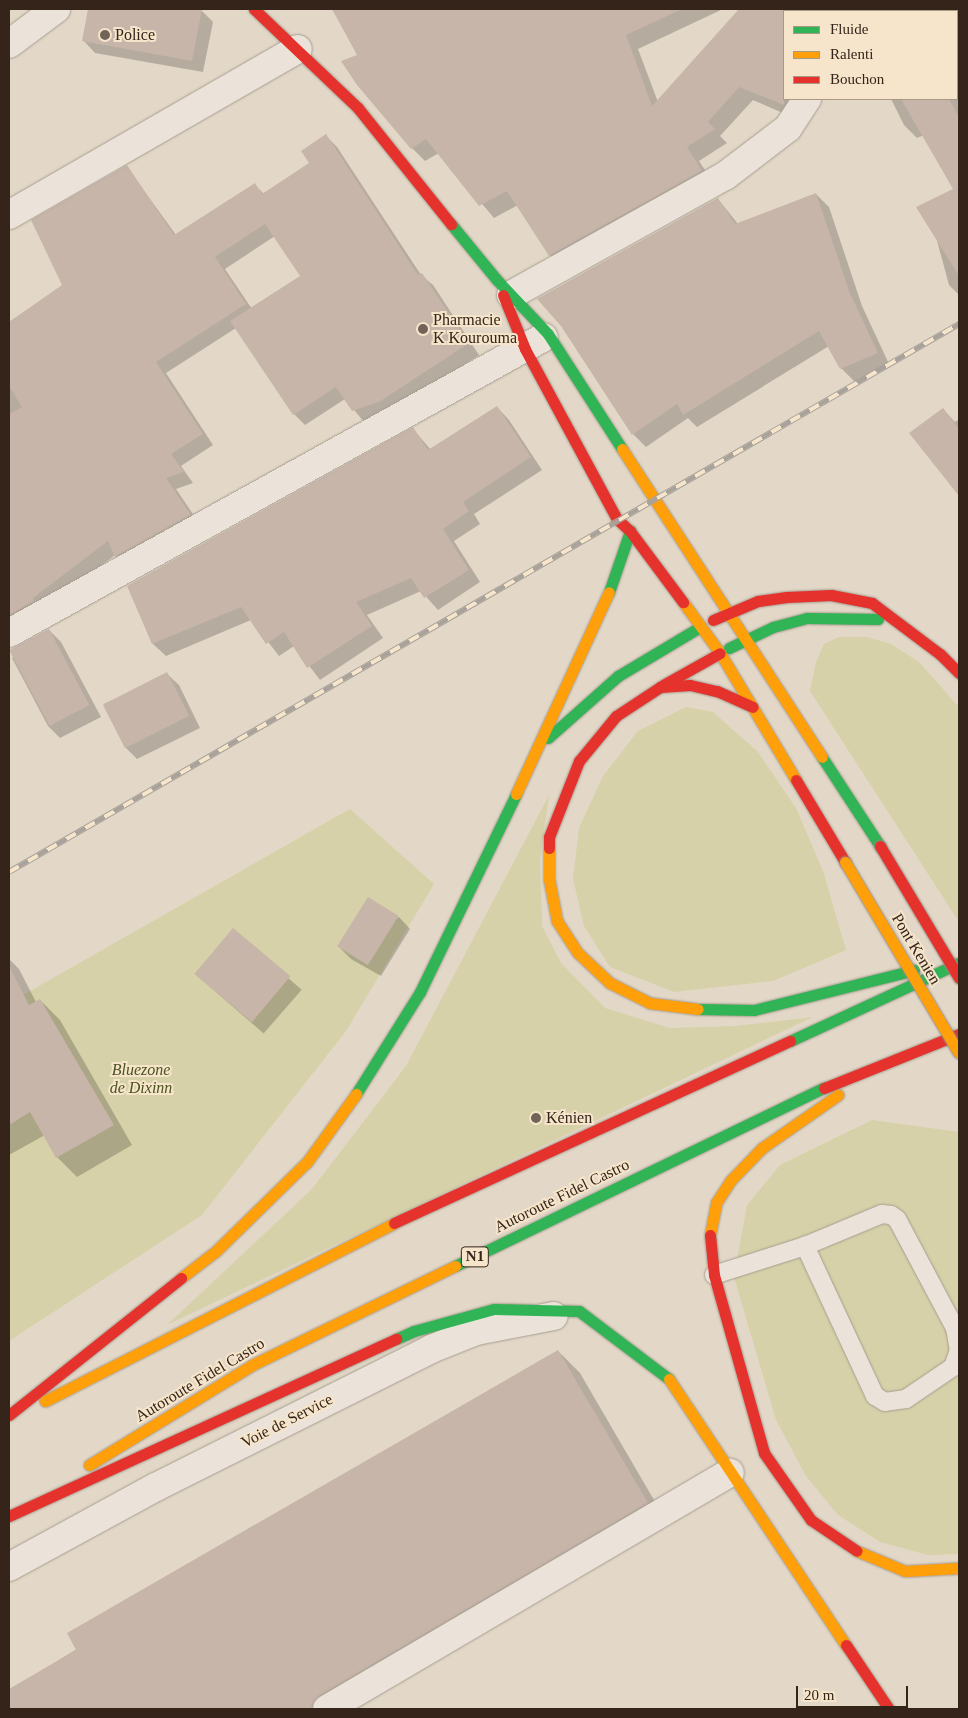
<!DOCTYPE html>
<meta charset="utf-8">
<style>
body{margin:0}
#map{position:relative;width:968px;height:1718px;overflow:hidden;background:#e3d8c7;font-family:"Times New Roman",serif}
div>[style]{position:absolute}
[style*='--x']{left:calc(var(--x)*1px);top:calc(var(--y)*1px);width:calc(var(--w)*1px);rotate:calc(var(--a)*1deg)}
.green>*{inset:0;background:#d6d1a8}
.shadow>*{inset:0;background:#0003;transform-origin:0 0}
.building>*{inset:0;background:#c6b5a8;transform-origin:0 0}
.roads{filter:drop-shadow(0 0 1px #a79d91) drop-shadow(0 0 1px #a79d91)}
.lane>*{height:18px;margin:-9px;padding:0 9px;transform-origin:9px;border-radius:9px;background:#ebe3d9}
.street>*{height:28px;margin:-14px;padding:0 14px;transform-origin:14px;border-radius:14px;background:#ebe3d9}
.fast>*{height:11px;margin:-5.5px;padding:0 5.5px;transform-origin:5.5px;border-radius:5.5px;background:#30b455}
.slow>*{height:11px;margin:-5.5px;padding:0 5.5px;transform-origin:5.5px;border-radius:5.5px;background:#ff9f0a}
.jam>*{height:11px;margin:-5.5px;padding:0 5.5px;transform-origin:5.5px;border-radius:5.5px;background:#e5322d}
.rail>*{height:5.5px;margin-top:-2.75px;transform-origin:0;background:repeating-linear-gradient(90deg,#f6e5ca 0 11px,#a9a29a 0 22px);box-sizing:border-box;border-block:1px solid #a9a29a}
.bridges{filter:drop-shadow(0 0 1px #978c81) drop-shadow(0 0 1px #978c81)}
.slow-bridge>*{height:11px;margin:-5.5px;padding:0 5.5px;transform-origin:5.5px;border-radius:5.5px;background:#ff9f0a}
.jam-bridge>*{height:11px;margin:-5.5px;padding:0 5.5px;transform-origin:5.5px;border-radius:5.5px;background:#e5322d}
.dots>*{width:14px;height:14px;translate:-50% -50%;box-sizing:border-box;border:2px solid #f6e5ca;border-radius:50%}
span{translate:-50% -50%;white-space:nowrap;text-align:center;line-height:1.15;-webkit-text-stroke:4px #f6e5ca;paint-order:stroke}
.shield-label span{padding:1px 4px;background:#f6e5ca;border:1px solid;border-radius:4px;-webkit-text-stroke-width:0}
.shield-label{font-size:15px;color:#34241a;font-weight:700}
.poi-label{font-size:16px;color:#34241a}
.left{translate:0 -50%;text-align:left}
.street-label{font-size:16px;color:#34241a}
.park-label{font-size:16px;color:#4a5220;font-style:italic}
.frame{position:absolute;inset:0;border:10px solid #34241a;pointer-events:none}
.legend{position:absolute;left:783px;top:10px;width:175px;height:90px;box-sizing:border-box;background:#f6e5ca;border:1px solid #a89884;margin:0;padding:6px 9px;list-style:none;font-size:15px;color:#34241a}
.legend li{display:flex;align-items:center;gap:10px;height:25px}
.legend b{width:25px;border:1px solid #a89884}
.scale{position:absolute;left:796px;top:1686px;width:112px;height:22px;box-sizing:border-box;border:2px solid #34241a;border-top:0;padding-left:6px;font-size:15px;line-height:18px;white-space:nowrap;color:#34241a;-webkit-text-stroke:4px #f6e5ca;paint-order:stroke}
</style>
<div id="map">
<div class="green">
<div style="clip-path:polygon(839px 637px,867px 637px,891px 644px,919px 662px,959px 707px,959px 922px,810px 691px,816px 662px,824px 644px)"></div>
<div style="clip-path:polygon(686px 707px,713px 712px,758px 752px,796px 808px,823px 871px,846px 950px,773px 981px,674px 992px,610px 967px,584px 926px,573px 879px,579px 828px,603px 776px,638px 731px)"></div>
<div style="clip-path:polygon(549px 795px,540px 860px,542px 926px,561px 963px,605px 1008px,670px 1028px,735px 1026px,813px 1017px,167px 1325px,312px 1189px,406px 1066px)"></div>
<div style="clip-path:polygon(350px 809px,434px 884px,346px 1031px,202px 1215px,9px 1341px,9px 1003px)"></div>
<div style="clip-path:polygon(872px 1120px,959px 1132px,959px 1554px,928px 1555px,880px 1542px,838px 1515px,806px 1476px,776px 1420px,734px 1277px,747px 1205px,780px 1165px)"></div>
</div>
<div class="shadow">
<div style="clip-path:polygon(89px 9px,201px 10px,213px 22px,203px 72px,95px 53px,84px 41px)"></div>
<div style="clip-path:polygon(343px 9px,723px 9px,638px 49px,658px 102px,741px 9px,860px 9px,784px 11px,784px 99px,808px 99px,797px 119px,753px 100px,720px 136px,727px 143px,699px 161px,714px 184px,563px 268px,550px 255px,518px 205px,494px 218px,439px 153px,425px 161px,412px 148px,336px 13px)"></div>
<div style="clip-path:polygon(871px 9px,959px 9px,959px 295px,949px 285px,936px 237px,955px 189px,924px 135px,917px 138px,904px 125px,891px 99px,957px 99px,957px 11px)"></div>
<div style="clip-path:polygon(evenodd,326px 136px,337px 147px,421px 275px,433px 285px,479px 355px,390px 413px,364px 422px,345px 399px,305px 425px,294px 414px,236px 328px,166px 373px,213px 445px,181px 466px,193px 483px,176px 489px,201px 526px,127px 567px,115px 555px,43px 610px,9px 622px,9px 322px,64px 286px,127px 167px,176px 235px,255px 185px,264px 194px,311px 163px,326px 136px,275px 236px,302px 276px,252px 309px,225px 269px,275px 236px)"></div>
<div style="clip-path:polygon(816px 194px,829px 207px,862px 306px,890px 366px,855px 382px,841px 368px,829px 346px,697px 427px,688px 418px,646px 447px,633px 434px,718px 199px,738px 224px)"></div>
<div style="clip-path:polygon(497px 407px,509px 420px,542px 470px,474px 514px,480px 524px,454px 541px,480px 582px,438px 610px,421px 591px,367px 615px,383px 638px,320px 680px,294px 646px,279px 656px,251px 620px,166px 656px,153px 644px,129px 586px,413px 429px,431px 450px)"></div>
<div style="clip-path:polygon(943px 409px,955px 422px,959px 419px,959px 494px,911px 434px)"></div>
<div style="clip-path:polygon(49px 630px,61px 642px,101px 717px,60px 738px,48px 726px,12px 658px)"></div>
<div style="clip-path:polygon(167px 674px,179px 685px,200px 728px,137px 759px,125px 747px,104px 704px)"></div>
<div style="clip-path:polygon(399px 917px,410px 929px,381px 976px,351px 959px,339px 947px)"></div>
<div style="left:233px;top:930px;width:91px;height:58px;rotate:41deg"></div>
<div style="clip-path:polygon(9px 959px,19px 969px,36px 1002px,40px 1000px,60px 1020px,132px 1145px,77px 1177px,57px 1157px,45px 1135px,9px 1155px)"></div>
<div style="clip-path:polygon(558px 1351px,580px 1373px,668px 1524px,353px 1709px,9px 1709px,9px 1691px)"></div>
</div>
<div class="building">
<div style="clip-path:polygon(88px 9px,202px 9px,192px 61px,82px 41px)"></div>
<div style="clip-path:polygon(332px 9px,682px 9px,626px 35px,652px 106px,739px 9px,784px 9px,784px 105px,739px 87px,708px 122px,715px 129px,687px 147px,702px 171px,549px 256px,507px 191px,479px 206px,426px 139px,411px 149px,357px 85px,341px 61px,357px 55px)"></div>
<div style="clip-path:polygon(901px 99px,949px 99px,959px 117px,959px 276px,916px 207px,953px 189px)"></div>
<div style="clip-path:polygon(326px 134px,418px 275px,422px 273px,469px 343px,379px 402px,352px 411px,336px 387px,293px 415px,230px 321px,300px 276px,265px 224px,215px 257px,246px 304px,156px 362px,203px 434px,171px 454px,184px 472px,166px 478px,191px 515px,115px 557px,108px 541px,33px 598px,34px 601px,9px 615px,9px 414px,22px 407px,9px 386px,9px 322px,62px 285px,31px 220px,127px 165px,174px 235px,255px 183px,262px 194px,309px 163px,301px 151px)"></div>
<div style="clip-path:polygon(816px 193px,849px 291px,878px 353px,840px 369px,819px 331px,683px 415px,677px 404px,632px 435px,561px 326px,537px 299px,718px 198px,735px 224px)"></div>
<div style="clip-path:polygon(497px 406px,531px 457px,463px 502px,469px 511px,443px 529px,469px 570px,424px 598px,411px 578px,356px 602px,372px 626px,307px 668px,284px 632px,266px 644px,241px 607px,152px 644px,127px 586px,413px 427px,428px 450px)"></div>
<div style="clip-path:polygon(943px 408px,959px 429px,959px 496px,909px 433px)"></div>
<div style="left:49px;top:629px;width:86px;height:45px;rotate:62deg"></div>
<div style="left:167px;top:672px;width:49px;height:72px;rotate:63deg"></div>
<div style="left:368px;top:897px;width:36px;height:58px;rotate:32deg"></div>
<div style="left:233px;top:928px;width:75px;height:60px;rotate:40deg"></div>
<div style="clip-path:polygon(9px 966px,29px 1005px,40px 999px,114px 1125px,56px 1158px,30px 1112px,9px 1125px)"></div>
<div style="clip-path:polygon(558px 1350px,648px 1503px,319px 1696px,311px 1709px,9px 1709px,9px 1689px,76px 1650px,67px 1633px)"></div>
</div>
<div class="roads">
<div class="lane">
<div style="--x:714;--y:1275;--w:96;--a:-17.7"></div>
<div style="--x:805;--y:1246;--w:83;--a:-22.6"></div>
<div style="--x:882;--y:1214;--w:9;--a:6"></div>
<div style="--x:891;--y:1215;--w:7;--a:34"></div>
<div style="--x:897;--y:1219;--w:123;--a:62"></div>
<div style="--x:955;--y:1328;--w:22;--a:80"></div>
<div style="--x:959;--y:1350;--w:18;--a:109"></div>
<div style="--x:953;--y:1367;--w:57;--a:145.8"></div>
<div style="--x:906;--y:1399;--w:21;--a:172"></div>
<div style="--x:885;--y:1402;--w:12;--a:-149"></div>
<div style="--x:875;--y:1396;--w:166;--a:-115"></div>
</div>
<div class="street">
<div style="--x:855;--y:11;--w:2;--a:-90"></div>
<div style="--x:9;--y:44;--w:59;--a:-36.7"></div>
<div style="--x:9;--y:215;--w:333;--a:-29.9"></div>
<div style="--x:511;--y:295;--w:245;--a:-29.1"></div>
<div style="--x:725;--y:176;--w:79;--a:-37.3"></div>
<div style="--x:788;--y:128;--w:35;--a:-57"></div>
<div style="--x:9;--y:633;--w:611;--a:-28.95"></div>
<div style="--x:9;--y:1567;--w:167;--a:-28.6"></div>
<div style="--x:156;--y:1487;--w:308;--a:-26.6"></div>
<div style="--x:431;--y:1349;--w:48;--a:-21.8"></div>
<div style="--x:476;--y:1331;--w:79;--a:-10.9"></div>
<div style="--x:327;--y:1709;--w:467;--a:-30.4"></div>
</div>
<div class="fast">
<div style="--x:451;--y:224;--w:72;--a:50.6"></div>
<div style="--x:497;--y:280;--w:74;--a:46.6"></div>
<div style="--x:548;--y:334;--w:137;--a:57.2"></div>
<div style="--x:609;--y:592;--w:65;--a:-71"></div>
<div style="--x:729;--y:648;--w:49;--a:-25.5"></div>
<div style="--x:773;--y:627;--w:35;--a:-15"></div>
<div style="--x:807;--y:618;--w:71;--a:0.8"></div>
<div style="--x:548;--y:738;--w:94;--a:-41.5"></div>
<div style="--x:618;--y:676;--w:96;--a:-30.9"></div>
<div style="--x:822;--y:757;--w:106;--a:56.9"></div>
<div style="--x:698;--y:1009;--w:56;--a:1"></div>
<div style="--x:754;--y:1010;--w:165;--a:-14"></div>
<div style="--x:790;--y:1041;--w:186;--a:-24.8"></div>
<div style="--x:356;--y:1094;--w:120;--a:-57.9"></div>
<div style="--x:420;--y:992;--w:220;--a:-64.1"></div>
<div style="--x:455;--y:1266;--w:410;--a:-25.8"></div>
<div style="--x:396;--y:1339;--w:20;--a:-24"></div>
<div style="--x:414;--y:1331;--w:83;--a:-15.4"></div>
<div style="--x:494;--y:1309;--w:85;--a:1.3"></div>
<div style="--x:579;--y:1311;--w:113;--a:37.1"></div>
</div>
<div class="slow">
<div style="--x:622;--y:449;--w:367;--a:57"></div>
<div style="--x:683;--y:602;--w:63;--a:54"></div>
<div style="--x:720;--y:653;--w:148;--a:59.1"></div>
<div style="--x:516;--y:794;--w:222;--a:-65.3"></div>
<div style="--x:549;--y:848;--w:31;--a:90"></div>
<div style="--x:549;--y:879;--w:43;--a:79.2"></div>
<div style="--x:557;--y:921;--w:38;--a:57"></div>
<div style="--x:578;--y:953;--w:44;--a:43.2"></div>
<div style="--x:610;--y:983;--w:45;--a:26.6"></div>
<div style="--x:650;--y:1003;--w:48;--a:7.1"></div>
<div style="--x:710;--y:1235;--w:33;--a:-79"></div>
<div style="--x:716;--y:1203;--w:27;--a:-57"></div>
<div style="--x:731;--y:1180;--w:45;--a:-45.9"></div>
<div style="--x:762;--y:1148;--w:93;--a:-34.9"></div>
<div style="--x:181;--y:1278;--w:44;--a:-37.6"></div>
<div style="--x:216;--y:1251;--w:127;--a:-44.4"></div>
<div style="--x:307;--y:1162;--w:84;--a:-54.2"></div>
<div style="--x:669;--y:1379;--w:320;--a:56.4"></div>
<div style="--x:45;--y:1401;--w:392;--a:-27"></div>
<div style="--x:89;--y:1465;--w:191;--a:-31.5"></div>
<div style="--x:252;--y:1365;--w:226;--a:-26"></div>
<div style="--x:857;--y:1551;--w:52;--a:22.6"></div>
<div style="--x:905;--y:1571;--w:54;--a:-3.2"></div>
</div>
<div class="jam">
<div style="--x:254;--y:9;--w:144;--a:43.6"></div>
<div style="--x:358;--y:108;--w:149;--a:51.3"></div>
<div style="--x:503;--y:295;--w:58;--a:67.8"></div>
<div style="--x:525;--y:349;--w:193;--a:61.6"></div>
<div style="--x:617;--y:519;--w:18;--a:43"></div>
<div style="--x:630;--y:531;--w:89;--a:53.3"></div>
<div style="--x:713;--y:620;--w:49;--a:-22.9"></div>
<div style="--x:758;--y:601;--w:29;--a:-8"></div>
<div style="--x:787;--y:597;--w:44;--a:-2.6"></div>
<div style="--x:831;--y:595;--w:42;--a:11"></div>
<div style="--x:872;--y:603;--w:85;--a:36.9"></div>
<div style="--x:940;--y:654;--w:27;--a:45"></div>
<div style="--x:663;--y:685;--w:65;--a:-29.3"></div>
<div style="--x:796;--y:780;--w:96;--a:59.1"></div>
<div style="--x:549;--y:848;--w:11;--a:-90"></div>
<div style="--x:549;--y:837;--w:82;--a:-68.5"></div>
<div style="--x:579;--y:761;--w:58;--a:-50.6"></div>
<div style="--x:616;--y:716;--w:53;--a:-33.4"></div>
<div style="--x:660;--y:687;--w:30;--a:-4"></div>
<div style="--x:690;--y:685;--w:28;--a:13"></div>
<div style="--x:717;--y:691;--w:39;--a:24"></div>
<div style="--x:824;--y:1088;--w:145;--a:-21.8"></div>
<div style="--x:394;--y:1223;--w:436;--a:-24.7"></div>
<div style="--x:710;--y:1235;--w:40;--a:84.3"></div>
<div style="--x:714;--y:1275;--w:185;--a:74.3"></div>
<div style="--x:764;--y:1453;--w:82;--a:55"></div>
<div style="--x:811;--y:1520;--w:55;--a:34"></div>
<div style="--x:9;--y:1415;--w:220;--a:-38.5"></div>
<div style="--x:9;--y:1516;--w:426;--a:-24.6"></div>
<div style="--x:846;--y:1645;--w:77;--a:56.1"></div>
</div>
</div>
<div class="rail">
<div style="--x:9;--y:872;--w:1097;--a:-29.98"></div>
</div>
<div class="bridges">
<div class="slow-bridge">
<div style="--x:845;--y:862;--w:222;--a:59.2"></div>
</div>
<div class="jam-bridge">
<div style="--x:880;--y:846;--w:154;--a:59.1"></div>
</div>
</div>
<div class="dots">
<div style="left:105px;top:35px;background:#716357"></div>
<div style="left:423px;top:329px;background:#716357"></div>
<div style="left:536px;top:1118px;background:#716357"></div>
</div>
<div class="shield-label">
<span style="left:475px;top:1257px">N1</span>
</div>
<div class="poi-label">
<span class="left" style="left:115px;top:35px">Police</span>
<span class="left" style="left:433px;top:329px">Pharmacie<br>K Kourouma</span>
<span class="left" style="left:546px;top:1118px">Kénien</span>
</div>
<div class="street-label">
<span style="left:916px;top:949px;rotate:59deg">Pont Kenien</span>
<span style="left:562px;top:1196px;rotate:-26deg">Autoroute Fidel Castro</span>
<span style="left:200px;top:1380px;rotate:-31deg">Autoroute Fidel Castro</span>
<span style="left:287px;top:1421px;rotate:-27deg">Voie de Service</span>
</div>
<div class="park-label">
<span style="left:141px;top:1079px">Bluezone<br>de Dixinn</span>
</div>
<div class="frame"></div>
<ul class="legend">
<li><b style="height:6px;background:#30b455"></b>Fluide</li>
<li><b style="height:6px;background:#ff9f0a"></b>Ralenti</li>
<li><b style="height:6px;background:#e5322d"></b>Bouchon</li>
</ul>
<div class="scale">20 m</div>
</div>
